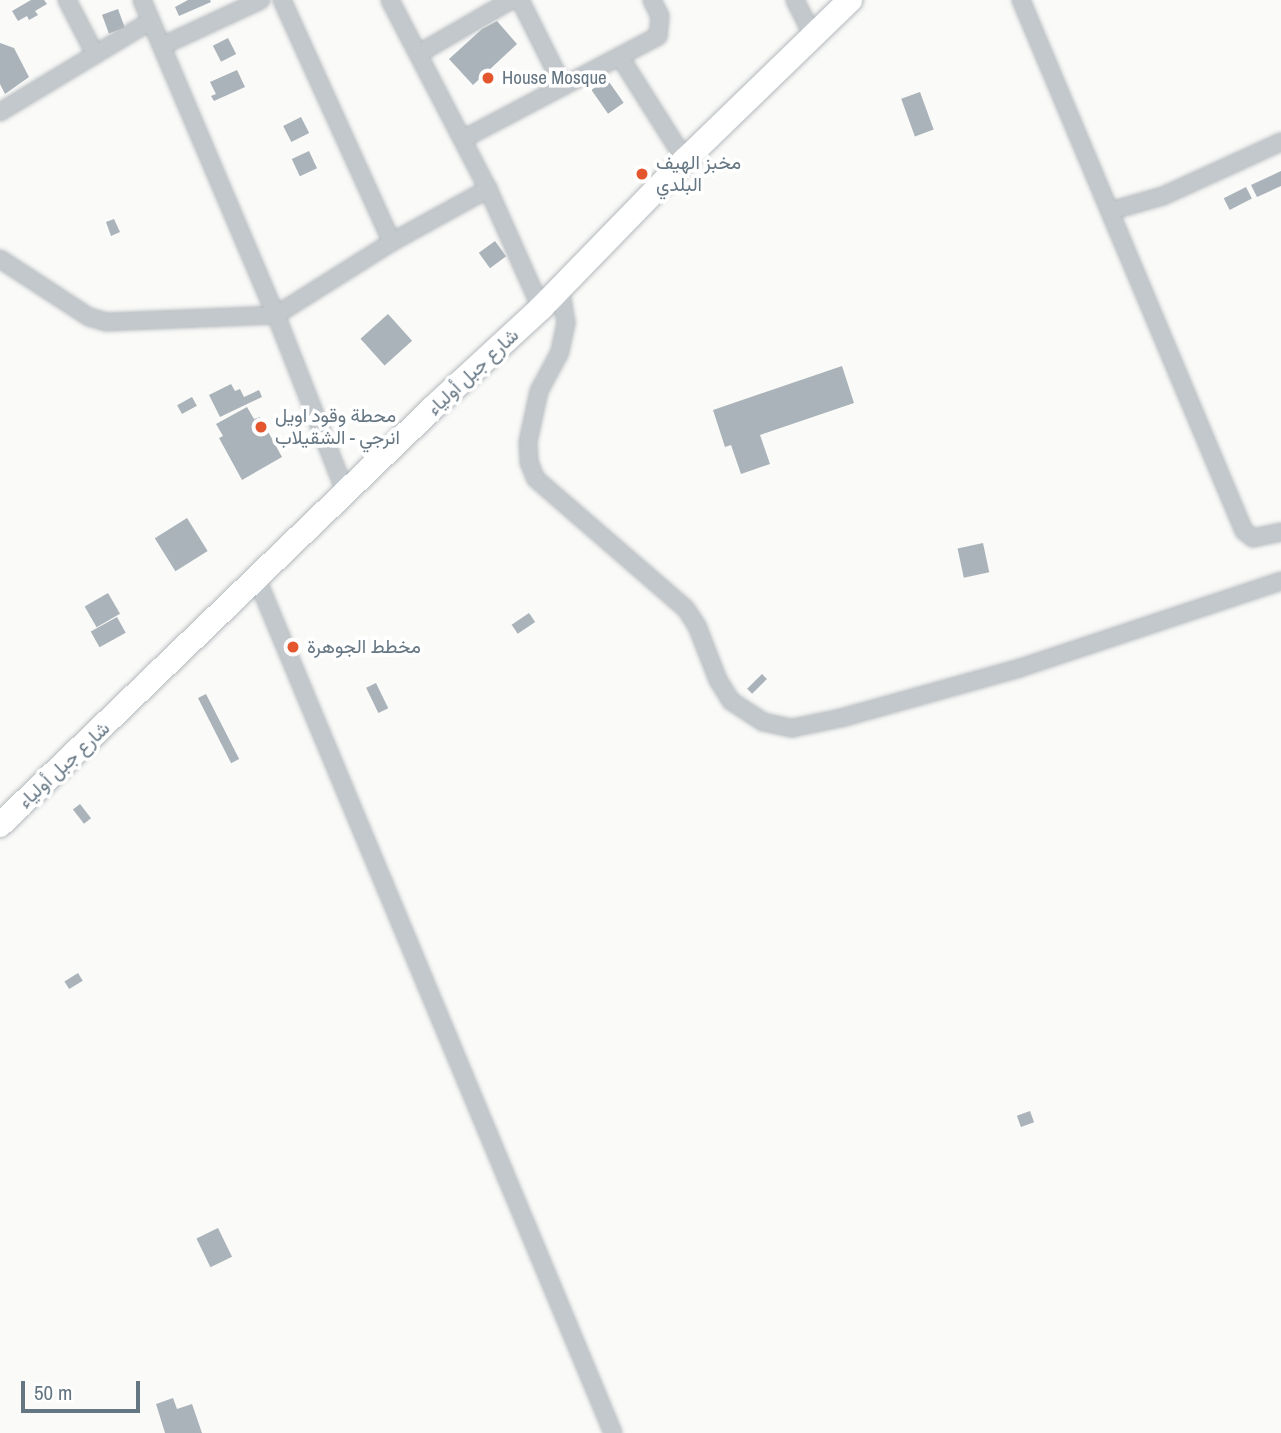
<!DOCTYPE html>
<meta charset="utf-8">
<style>
body{margin:0}
#map{position:relative;width:1281px;height:1433px;overflow:hidden;background:#fafaf8;font-family:"Archivo Narrow",Vazirmatn,sans-serif}
div>[style]{position:absolute}
[style*='--x']{left:calc(var(--x)*1px);top:calc(var(--y)*1px);width:calc(var(--w)*1px);rotate:calc(var(--a)*1deg)}
.building>*{inset:0;background:#aab3b9;transform-origin:0 0}
.roads{filter:drop-shadow(0 0 2px #b4b9bd) drop-shadow(0 0 2px #b4b9bd)}
.minor>*{height:16px;margin:-8px;padding:0 8px;transform-origin:8px;border-radius:8px;background:#c3c8cc}
.trunk>*{height:24px;margin:-12px;padding:0 12px;transform-origin:12px;border-radius:12px;background:#fff}
.dots>*{width:19px;height:19px;translate:-50% -50%;box-sizing:border-box;border:4px solid #fff;border-radius:50%}
span{translate:-50% -50%;white-space:nowrap;text-align:center;line-height:1.15;-webkit-text-stroke:7px #fff;paint-order:stroke}
.poi-label{font-size:19px;color:#657683}
.left{translate:0 -50%;text-align:left}
.street-label{font-size:19px;color:#657683}
.scale{position:absolute;left:21px;top:1381px;width:119px;height:32px;box-sizing:border-box;border:4px solid #657683;border-top:0;padding-left:9px;font-size:21px;line-height:24px;white-space:nowrap;color:#657683;-webkit-text-stroke:5px #fff;paint-order:stroke}
</style>
<div id="map">
<div class="building">
<div style="clip-path:polygon(31px 0,44px 0,47px 4px,35px 11px,38px 15px,29px 20px,27px 16px,18px 21px,12px 11px)"></div>
<div style="clip-path:polygon(188px 0,210px 0,211px 2px,179px 16px,175px 7px)"></div>
<div style="left:118px;top:9px;width:20px;height:17px;rotate:70deg"></div>
<div style="clip-path:polygon(497px 21px,517px 44px,473px 85px,449px 59px,482px 29px)"></div>
<div style="left:228px;top:38px;width:18px;height:17px;rotate:63deg"></div>
<div style="clip-path:polygon(0 43px,14px 48px,29px 77px,5px 94px,0 84px)"></div>
<div style="clip-path:polygon(237px 70px,245px 87px,214px 101px,211px 96px,216px 94px,210px 82px)"></div>
<div style="left:607px;top:79px;width:29px;height:19px;rotate:55deg"></div>
<div style="left:920px;top:92px;width:40px;height:20px;rotate:70deg"></div>
<div style="left:301px;top:117px;width:18px;height:20px;rotate:63deg"></div>
<div style="left:309px;top:151px;width:19px;height:19px;rotate:65deg"></div>
<div style="clip-path:polygon(1281px 171px,1281px 186px,1257px 197px,1251px 185px)"></div>
<div style="left:1246px;top:187px;width:13px;height:25px;rotate:63deg"></div>
<div style="clip-path:polygon(114px 219px,120px 232px,111px 236px,106px 222px)"></div>
<div style="left:495px;top:241px;width:19px;height:20px;rotate:54deg"></div>
<div style="left:388px;top:314px;width:36px;height:37px;rotate:48deg"></div>
<div style="clip-path:polygon(842px 366px,854px 403px,760px 435px,770px 464px,741px 474px,731px 445px,725px 447px,713px 410px)"></div>
<div style="clip-path:polygon(231px 384px,235px 391px,240px 389px,244px 397px,259px 390px,262px 397px,220px 417px,209px 395px)"></div>
<div style="left:192px;top:397px;width:10px;height:17px;rotate:61deg"></div>
<div style="clip-path:polygon(247px 407px,254px 419px,260px 417px,282px 457px,242px 480px,219px 438px,223px 436px,216px 424px)"></div>
<div style="left:187px;top:518px;width:39px;height:38px;rotate:58deg"></div>
<div style="left:983px;top:543px;width:30px;height:26px;rotate:78deg"></div>
<div style="left:108px;top:593px;width:24px;height:27px;rotate:60deg"></div>
<div style="left:529px;top:613px;width:11px;height:21px;rotate:56deg"></div>
<div style="left:117px;top:617px;width:18px;height:30px;rotate:61deg"></div>
<div style="left:762px;top:674px;width:7px;height:21px;rotate:45deg"></div>
<div style="left:376px;top:683px;width:28px;height:11px;rotate:64deg"></div>
<div style="left:206px;top:694px;width:73px;height:9px;rotate:63deg"></div>
<div style="left:80px;top:804px;width:18px;height:9px;rotate:52deg"></div>
<div style="left:78px;top:973px;width:9px;height:16px;rotate:58deg"></div>
<div style="left:1030px;top:1111px;width:12px;height:14px;rotate:70deg"></div>
<div style="left:218px;top:1228px;width:32px;height:24px;rotate:64deg"></div>
<div style="clip-path:polygon(173px 1398px,177px 1409px,192px 1404px,202px 1433px,165px 1433px,156px 1404px)"></div>
</div>
<div class="roads">
<div class="minor">
<div style="--x:67;--y:0;--w:61;--a:62.6"></div>
<div style="--x:142;--y:0;--w:342;--a:67"></div>
<div style="--x:276;--y:315;--w:192;--a:68.6"></div>
<div style="--x:282;--y:0;--w:266;--a:65.6"></div>
<div style="--x:390;--y:0;--w:213;--a:62.6"></div>
<div style="--x:488;--y:189;--w:130;--a:66"></div>
<div style="--x:520;--y:0;--w:96;--a:63.4"></div>
<div style="--x:795;--y:0;--w:40;--a:63.4"></div>
<div style="--x:1021;--y:0;--w:576;--a:67.22"></div>
<div style="--x:1244;--y:531;--w:11;--a:38"></div>
<div style="--x:1253;--y:538;--w:29;--a:-12"></div>
<div style="--x:162;--y:46;--w:109;--a:-24.9"></div>
<div style="--x:418;--y:54;--w:108;--a:-30.1"></div>
<div style="--x:620;--y:57;--w:122;--a:57.7"></div>
<div style="--x:0;--y:112;--w:176;--a:-31.1"></div>
<div style="--x:463;--y:139;--w:221;--a:-27.8"></div>
<div style="--x:658;--y:36;--w:20;--a:-84"></div>
<div style="--x:660;--y:16;--w:18;--a:-117"></div>
<div style="--x:1110;--y:211;--w:55;--a:-15.8"></div>
<div style="--x:1163;--y:196;--w:130;--a:-24.6"></div>
<div style="--x:0;--y:259;--w:106;--a:33.1"></div>
<div style="--x:89;--y:317;--w:19;--a:16"></div>
<div style="--x:107;--y:322;--w:169;--a:-2.4"></div>
<div style="--x:276;--y:315;--w:137;--a:-32.2"></div>
<div style="--x:392;--y:242;--w:110;--a:-28.9"></div>
<div style="--x:560;--y:288;--w:36;--a:80"></div>
<div style="--x:566;--y:323;--w:30;--a:102"></div>
<div style="--x:560;--y:352;--w:44;--a:118.3"></div>
<div style="--x:539;--y:391;--w:52;--a:102.2"></div>
<div style="--x:528;--y:442;--w:20;--a:87"></div>
<div style="--x:529;--y:462;--w:18;--a:68"></div>
<div style="--x:536;--y:479;--w:198;--a:40.9"></div>
<div style="--x:686;--y:609;--w:20;--a:57"></div>
<div style="--x:697;--y:626;--w:58;--a:68.7"></div>
<div style="--x:718;--y:680;--w:25;--a:58"></div>
<div style="--x:731;--y:701;--w:38;--a:33"></div>
<div style="--x:763;--y:722;--w:30;--a:12"></div>
<div style="--x:792;--y:728;--w:50;--a:-11.5"></div>
<div style="--x:841;--y:718;--w:186;--a:-15.6"></div>
<div style="--x:1020;--y:668;--w:275;--a:-18.4"></div>
<div style="--x:257;--y:579;--w:925;--a:67.37"></div>
</div>
<div class="trunk">
<div style="--x:0;--y:825;--w:607;--a:-43.93"></div>
<div style="--x:437;--y:404;--w:142;--a:-42.7"></div>
<div style="--x:541;--y:308;--w:206;--a:-45.8"></div>
<div style="--x:685;--y:160;--w:230;--a:-44.1"></div>
</div>
</div>
<div class="dots">
<div style="left:488px;top:78px;background:#e4572e"></div>
<div style="left:642px;top:174px;background:#e4572e"></div>
<div style="left:261px;top:427px;background:#e4572e"></div>
<div style="left:293px;top:647px;background:#e4572e"></div>
</div>
<div class="poi-label">
<span class="left" style="left:502px;top:78px">House Mosque</span>
<span class="left" style="left:656px;top:174px">مخبز الهيف<br>البلدي</span>
<span class="left" style="left:275px;top:427px">محطة وقود اويل<br>انرجي - الشقيلاب</span>
<span class="left" style="left:307px;top:647px">مخطط الجوهرة</span>
</div>
<div class="street-label">
<span style="left:473px;top:372px;rotate:-43deg">شارع جبل أولياء</span>
<span style="left:64px;top:765px;rotate:-43deg">شارع جبل أولياء</span>
</div>
<div class="scale">50 m</div>
</div>
